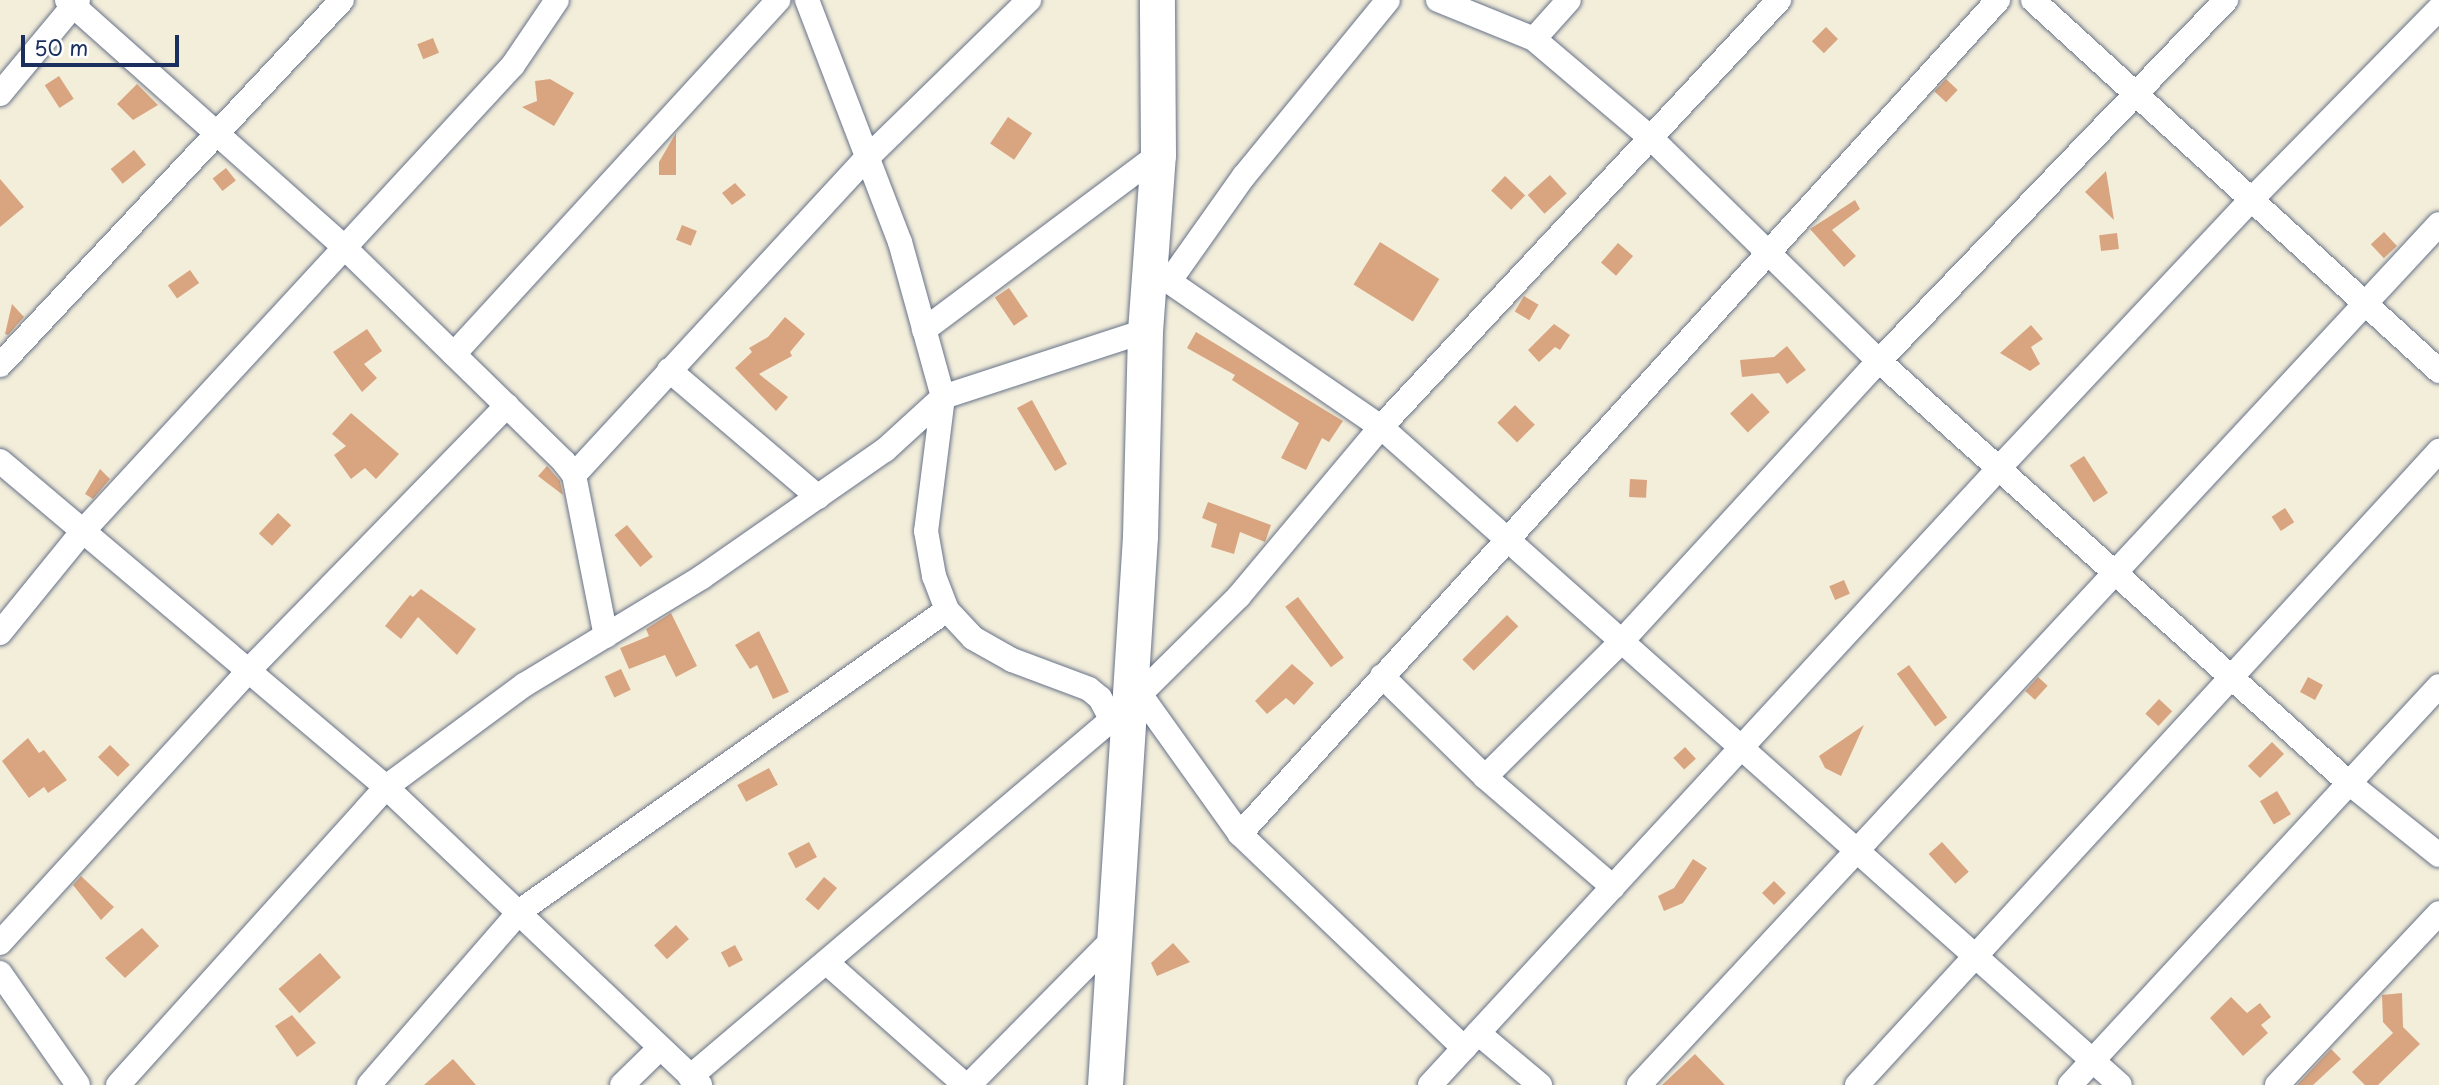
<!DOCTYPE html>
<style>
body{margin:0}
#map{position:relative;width:2439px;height:1085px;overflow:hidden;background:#f3eeda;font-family:"Playpen Sans",sans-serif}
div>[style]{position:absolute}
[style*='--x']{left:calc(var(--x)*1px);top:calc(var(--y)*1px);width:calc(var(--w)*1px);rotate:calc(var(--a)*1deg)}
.building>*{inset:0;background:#d9a580;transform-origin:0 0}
.roads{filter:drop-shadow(0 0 2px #677289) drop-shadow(0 0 2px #677289)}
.minor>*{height:24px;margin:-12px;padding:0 12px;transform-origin:12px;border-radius:12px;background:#fff}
.secondary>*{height:35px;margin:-17.5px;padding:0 17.5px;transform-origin:17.5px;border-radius:17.5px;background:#fff}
span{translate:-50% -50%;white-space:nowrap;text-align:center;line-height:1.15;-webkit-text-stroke:6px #fff;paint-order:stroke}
.scale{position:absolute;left:21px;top:35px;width:158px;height:32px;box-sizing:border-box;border:4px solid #1b2f5e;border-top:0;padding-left:9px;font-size:21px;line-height:24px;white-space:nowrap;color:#1b2f5e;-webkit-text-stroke:5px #fff;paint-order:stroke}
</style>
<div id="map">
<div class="building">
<div style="left:1826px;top:27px;width:17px;height:20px;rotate:45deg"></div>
<div style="left:433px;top:38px;width:16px;height:17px;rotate:68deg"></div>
<div style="left:59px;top:76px;width:27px;height:17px;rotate:57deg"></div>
<div style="clip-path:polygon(550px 79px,574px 93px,554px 126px,522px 107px,537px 101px,535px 81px)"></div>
<div style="left:1946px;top:79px;width:16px;height:17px;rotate:43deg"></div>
<div style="clip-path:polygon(137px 84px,158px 105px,133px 120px,117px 104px)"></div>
<div style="left:1008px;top:117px;width:29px;height:32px;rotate:34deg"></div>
<div style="clip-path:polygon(676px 133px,676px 175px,659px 175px,659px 162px)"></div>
<div style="left:134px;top:150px;width:19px;height:30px;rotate:51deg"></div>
<div style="left:226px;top:168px;width:16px;height:17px;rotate:52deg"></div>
<div style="clip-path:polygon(2106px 171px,2114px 220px,2085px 192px)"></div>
<div style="left:1550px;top:175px;width:25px;height:30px;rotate:48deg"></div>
<div style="left:1505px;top:176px;width:28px;height:20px;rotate:44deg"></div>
<div style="clip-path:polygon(0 179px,24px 207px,0 227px)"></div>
<div style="clip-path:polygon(735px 183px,746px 195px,732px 205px,722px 193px)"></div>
<div style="clip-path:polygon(1855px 200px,1860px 209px,1832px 230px,1856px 256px,1844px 267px,1810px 229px)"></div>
<div style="left:682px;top:225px;width:16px;height:16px;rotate:22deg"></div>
<div style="left:2384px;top:232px;width:19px;height:18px;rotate:47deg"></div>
<div style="left:2117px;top:233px;width:16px;height:18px;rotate:83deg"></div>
<div style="left:1380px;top:242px;width:70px;height:50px;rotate:32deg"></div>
<div style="left:1618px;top:243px;width:20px;height:26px;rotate:41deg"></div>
<div style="left:190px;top:270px;width:16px;height:27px;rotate:55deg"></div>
<div style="left:1009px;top:288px;width:34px;height:17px;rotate:56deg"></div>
<div style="left:1524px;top:296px;width:17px;height:18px;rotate:31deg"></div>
<div style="clip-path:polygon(12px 304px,24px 317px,8px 335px,5px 334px)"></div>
<div style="clip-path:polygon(785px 317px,805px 334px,790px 352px,792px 356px,759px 374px,788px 397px,776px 411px,735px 368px,752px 352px,749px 348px,768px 337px)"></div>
<div style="clip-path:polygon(1554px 324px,1570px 335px,1560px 350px,1555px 347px,1539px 362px,1528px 350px)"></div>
<div style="clip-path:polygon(2031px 325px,2043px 339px,2031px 347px,2040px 364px,2030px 371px,2000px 353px)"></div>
<div style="clip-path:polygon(367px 329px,382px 351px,364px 364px,377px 378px,362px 392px,333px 352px)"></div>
<div style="clip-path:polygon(1196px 332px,1343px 421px,1329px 442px,1322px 438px,1306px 470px,1281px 458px,1299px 423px,1232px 380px,1235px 375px,1187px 348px)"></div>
<div style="clip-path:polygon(1787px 346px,1806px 370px,1787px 384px,1779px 373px,1742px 377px,1740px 360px,1774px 357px)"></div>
<div style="left:1752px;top:393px;width:26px;height:30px;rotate:47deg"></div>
<div style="clip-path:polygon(1032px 400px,1067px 464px,1055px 471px,1017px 408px)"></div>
<div style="left:1515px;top:405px;width:28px;height:25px;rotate:45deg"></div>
<div style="clip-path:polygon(351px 413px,399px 454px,376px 479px,365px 468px,351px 479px,334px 455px,346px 446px,332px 434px)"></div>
<div style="left:2084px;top:456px;width:44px;height:17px;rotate:57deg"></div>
<div style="clip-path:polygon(547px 466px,560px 481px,563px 495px,538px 476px)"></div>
<div style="clip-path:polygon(100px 469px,110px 479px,93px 499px,85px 494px)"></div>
<div style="left:1630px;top:479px;width:17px;height:18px;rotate:3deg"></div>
<div style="clip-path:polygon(1208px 502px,1271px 525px,1265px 542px,1240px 532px,1234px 554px,1211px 547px,1217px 524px,1202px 518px)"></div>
<div style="left:2285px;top:508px;width:17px;height:16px;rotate:57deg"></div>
<div style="left:278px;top:513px;width:18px;height:28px;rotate:43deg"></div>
<div style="left:627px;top:525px;width:41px;height:16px;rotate:51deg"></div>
<div style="left:1844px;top:580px;width:15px;height:16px;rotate:67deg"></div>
<div style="clip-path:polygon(421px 589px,476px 629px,457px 655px,418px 617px,401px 639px,385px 626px,410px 595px,413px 597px)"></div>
<div style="left:1298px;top:597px;width:76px;height:16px;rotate:53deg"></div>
<div style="clip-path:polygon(671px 613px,697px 666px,676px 677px,665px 655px,629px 669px,620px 648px,649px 636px,646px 629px)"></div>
<div style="left:1507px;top:615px;width:16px;height:63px;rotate:45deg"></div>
<div style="clip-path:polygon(759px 631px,789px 692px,773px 699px,757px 665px,750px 669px,735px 645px)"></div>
<div style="clip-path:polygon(1292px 664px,1314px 683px,1294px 705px,1286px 698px,1267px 714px,1255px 701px)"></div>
<div style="left:1909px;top:665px;width:65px;height:15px;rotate:54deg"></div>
<div style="left:621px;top:669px;width:23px;height:18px;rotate:65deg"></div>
<div style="left:2038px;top:677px;width:13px;height:19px;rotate:42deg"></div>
<div style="left:2308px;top:677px;width:17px;height:17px;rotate:28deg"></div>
<div style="left:2159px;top:699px;width:18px;height:20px;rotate:43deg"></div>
<div style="clip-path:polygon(1864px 725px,1841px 776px,1825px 768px,1819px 756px)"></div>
<div style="clip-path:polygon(28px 738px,39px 753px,44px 750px,67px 780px,48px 793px,44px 787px,29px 798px,2px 761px)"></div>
<div style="left:2272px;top:742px;width:17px;height:34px;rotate:45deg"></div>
<div style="left:110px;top:745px;width:28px;height:17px;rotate:45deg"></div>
<div style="left:1685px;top:747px;width:16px;height:16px;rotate:47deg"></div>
<div style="left:769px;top:768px;width:19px;height:36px;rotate:62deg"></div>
<div style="left:2277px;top:791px;width:27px;height:20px;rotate:59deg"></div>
<div style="left:809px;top:842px;width:17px;height:24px;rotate:62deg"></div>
<div style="left:1942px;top:842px;width:40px;height:18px;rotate:48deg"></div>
<div style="clip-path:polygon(1693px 859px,1707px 868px,1683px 903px,1664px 911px,1658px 896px,1674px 888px)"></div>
<div style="clip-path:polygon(81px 876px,114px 907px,101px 920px,73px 885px)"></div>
<div style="left:824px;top:877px;width:17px;height:29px;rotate:40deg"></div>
<div style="left:1774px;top:881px;width:17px;height:17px;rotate:45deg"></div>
<div style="left:676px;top:925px;width:19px;height:30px;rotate:47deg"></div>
<div style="clip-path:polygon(142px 928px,159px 946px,125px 978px,105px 958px)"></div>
<div style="clip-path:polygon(1173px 943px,1190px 962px,1157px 976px,1151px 963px)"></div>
<div style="left:735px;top:945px;width:17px;height:16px;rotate:62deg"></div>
<div style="left:320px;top:953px;width:32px;height:55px;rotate:49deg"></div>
<div style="clip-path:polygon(2402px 993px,2403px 1027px,2420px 1044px,2378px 1085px,2365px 1085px,2352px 1072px,2393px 1033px,2383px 1022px,2382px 995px)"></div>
<div style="clip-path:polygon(2231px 997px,2247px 1013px,2260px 1003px,2271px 1017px,2261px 1025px,2268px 1033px,2243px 1056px,2210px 1018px)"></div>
<div style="clip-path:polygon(292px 1015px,316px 1043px,297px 1057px,275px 1026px)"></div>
<div style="clip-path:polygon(2331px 1049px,2341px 1059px,2313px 1085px,2297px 1085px)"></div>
<div style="clip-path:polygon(1695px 1054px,1725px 1085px,1662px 1085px)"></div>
<div style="clip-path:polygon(453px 1059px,476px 1085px,424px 1085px)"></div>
</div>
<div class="roads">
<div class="minor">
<div style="--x:67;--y:0;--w:373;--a:41.7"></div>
<div style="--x:345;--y:248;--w:306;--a:44.3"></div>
<div style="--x:564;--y:462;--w:16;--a:52"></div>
<div style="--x:574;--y:475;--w:164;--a:78.8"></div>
<div style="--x:807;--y:0;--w:259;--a:69"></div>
<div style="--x:900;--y:242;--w:161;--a:74.5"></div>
<div style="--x:943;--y:397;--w:135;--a:97.2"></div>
<div style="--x:926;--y:531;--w:46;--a:79.9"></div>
<div style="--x:934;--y:576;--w:36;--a:69"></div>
<div style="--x:947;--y:610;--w:38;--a:47"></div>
<div style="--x:973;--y:638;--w:45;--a:29.4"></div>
<div style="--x:1012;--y:660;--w:82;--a:20.6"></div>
<div style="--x:1089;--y:689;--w:14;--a:39"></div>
<div style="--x:1100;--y:698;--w:24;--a:62"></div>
<div style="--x:1438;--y:0;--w:104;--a:22.1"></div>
<div style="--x:1534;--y:39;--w:155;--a:40.3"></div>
<div style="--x:1652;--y:139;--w:318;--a:44.4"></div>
<div style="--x:1879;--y:361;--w:632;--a:41.92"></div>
<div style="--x:2349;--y:783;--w:115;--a:38.7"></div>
<div style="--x:2033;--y:0;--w:550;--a:42.42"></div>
<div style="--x:1534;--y:39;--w:52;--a:-48.1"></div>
<div style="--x:0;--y:94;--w:122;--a:-50.3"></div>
<div style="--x:1151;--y:269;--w:279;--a:34.5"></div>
<div style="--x:1381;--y:427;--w:989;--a:41.68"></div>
<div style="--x:1171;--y:279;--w:126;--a:-54.7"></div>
<div style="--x:1244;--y:176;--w:227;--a:-50.7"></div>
<div style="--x:924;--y:330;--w:292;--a:-36.8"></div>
<div style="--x:454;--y:354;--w:480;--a:-47.5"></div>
<div style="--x:0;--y:365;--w:500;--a:-46.86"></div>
<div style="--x:669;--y:370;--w:196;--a:40.4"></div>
<div style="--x:0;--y:461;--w:505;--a:40.18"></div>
<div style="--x:386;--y:787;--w:433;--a:43.5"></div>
<div style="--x:574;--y:475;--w:430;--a:-47.3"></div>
<div style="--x:866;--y:159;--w:228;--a:-44.3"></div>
<div style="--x:0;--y:633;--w:132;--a:-50.9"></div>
<div style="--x:83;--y:531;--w:634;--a:-47.3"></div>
<div style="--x:513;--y:65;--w:78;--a:-55.9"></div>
<div style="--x:1382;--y:676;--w:144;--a:44.4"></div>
<div style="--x:1485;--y:777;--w:169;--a:40.7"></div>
<div style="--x:1140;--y:694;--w:172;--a:54.5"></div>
<div style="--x:1240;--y:834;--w:310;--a:43.7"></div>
<div style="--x:1485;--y:777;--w:193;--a:-44.8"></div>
<div style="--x:1622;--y:641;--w:380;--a:-47.5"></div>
<div style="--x:1879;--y:361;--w:501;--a:-46.13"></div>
<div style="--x:1240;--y:834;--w:1127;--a:-47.73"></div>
<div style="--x:0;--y:943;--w:368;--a:-47.6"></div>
<div style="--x:248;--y:671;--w:371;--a:-45.7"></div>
<div style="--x:826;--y:962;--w:186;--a:41.5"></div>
<div style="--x:0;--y:973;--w:136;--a:55.1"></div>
<div style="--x:1478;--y:1033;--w:81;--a:40"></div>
<div style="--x:690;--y:1077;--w:577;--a:-40.29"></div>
<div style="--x:1130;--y:704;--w:153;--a:-44.7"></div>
<div style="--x:1239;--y:596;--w:221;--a:-50"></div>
<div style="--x:1381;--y:427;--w:584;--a:-47.01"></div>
<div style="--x:118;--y:1085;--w:401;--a:-48"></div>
<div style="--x:386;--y:787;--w:172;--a:-36.5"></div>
<div style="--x:524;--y:685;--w:208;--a:-31.2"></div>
<div style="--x:702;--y:577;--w:223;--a:-34.8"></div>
<div style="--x:885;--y:450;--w:79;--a:-42.4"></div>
<div style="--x:943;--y:397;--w:213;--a:-18.1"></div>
<div style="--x:369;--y:1085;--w:230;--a:-49"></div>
<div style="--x:520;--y:911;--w:522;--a:-35.18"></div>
<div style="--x:622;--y:1085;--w:53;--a:-44.2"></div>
<div style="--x:969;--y:1085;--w:208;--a:-45.4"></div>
<div style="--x:1430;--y:1085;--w:841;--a:-47.31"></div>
<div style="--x:2000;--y:467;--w:366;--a:-46.8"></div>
<div style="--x:2251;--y:200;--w:268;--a:-45.5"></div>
<div style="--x:1639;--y:1085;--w:1175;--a:-47.1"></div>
<div style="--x:1857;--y:1085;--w:861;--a:-47.45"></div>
<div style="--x:2070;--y:1085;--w:543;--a:-47.24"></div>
<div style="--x:2277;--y:1085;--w:236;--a:-46.7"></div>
</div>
<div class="secondary">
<div style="--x:1105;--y:1085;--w:550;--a:-86.35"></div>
<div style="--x:1140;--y:536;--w:205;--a:-88.6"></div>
<div style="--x:1145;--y:331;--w:176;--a:-85.8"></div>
<div style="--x:1158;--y:155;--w:155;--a:-90.4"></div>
</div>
</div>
<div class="scale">50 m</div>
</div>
